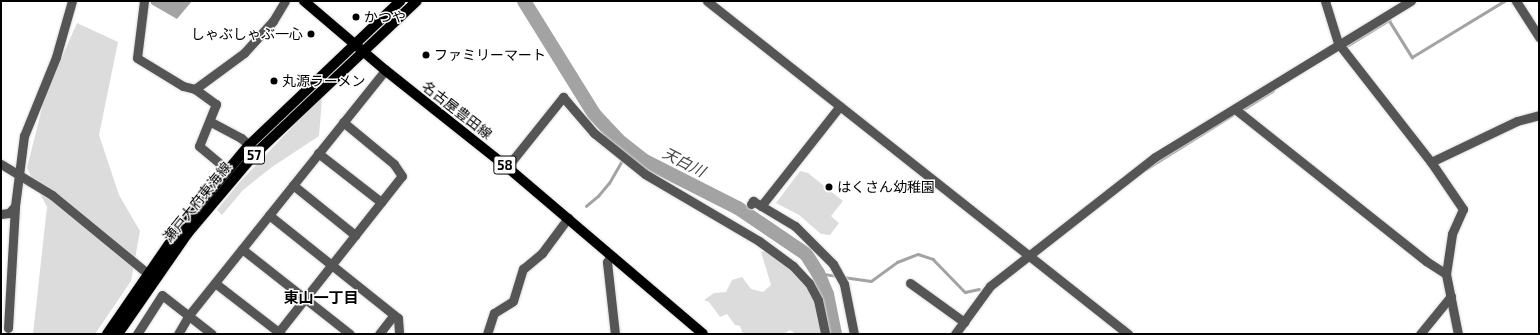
<!DOCTYPE html>
<meta charset="utf-8">
<style>
body{margin:0}
#map{position:relative;width:1540px;height:335px;overflow:hidden;background:#fff;font-family:"Exo 2","Noto Sans JP",sans-serif}
div>[style]{position:absolute}
[style*='--x']{left:calc(var(--x)*1px);top:calc(var(--y)*1px);width:calc(var(--w)*1px);rotate:calc(var(--a)*1deg)}
.green>*{inset:0;background:#dcdcdc}
.water>*{inset:0;background:#a3a3a3}
.stream>*{height:2.5px;margin:-1.25px;padding:0 1.25px;transform-origin:1.25px;border-radius:1.25px;background:#a3a3a3}
.river>*{height:14px;margin:-7px;padding:0 7px;transform-origin:7px;border-radius:7px;background:#a3a3a3}
.roads{filter:drop-shadow(0 0 1px #dbdbdb) drop-shadow(0 0 1px #dbdbdb)}
.minor>*{height:9px;margin:-4.5px;padding:0 4.5px;transform-origin:4.5px;border-radius:4.5px;background:#555}
.major>*{height:10px;margin:-5px;padding:0 5px;transform-origin:5px;border-radius:5px;background:#000}
.dots>*{width:11px;height:11px;translate:-50% -50%;box-sizing:border-box;border:2px solid #fff;border-radius:50%}
span{translate:-50% -50%;white-space:nowrap;text-align:center;line-height:1.15;-webkit-text-stroke:3px #fff;paint-order:stroke}
.shield-label span{padding:1px 3px;background:#fff;border:1px solid;border-radius:3px;-webkit-text-stroke-width:0}
.shield-label{font-size:13px;color:#000;font-weight:700}
.poi-label{font-size:14px;color:#000}
.left{translate:0 -50%;text-align:left}
.right{translate:-100% -50%;text-align:right}
.street-label{font-size:14px;color:#000}
.water-label{font-size:15px;color:#444;font-style:italic}
.neighbourhood-label{font-size:15px;color:#000;font-weight:700}
.frame{position:absolute;inset:0;border:2px solid #000;pointer-events:none}
</style>
<div id="map">
<div class="green">
<div style="clip-path:polygon(77px 23px,118px 42px,99px 135px,119px 195px,140px 231px,131px 281px,95px 334px,33px 334px,47px 207px,27px 168px,45px 96px)"></div>
<div style="clip-path:polygon(319px 99px,322px 99px,319px 136px,272px 167px,243px 190px,222px 215px,217px 210px,239px 183px)"></div>
<div style="clip-path:polygon(800px 171px,808px 173px,843px 201px,831px 216px,839px 223px,830px 235px,821px 234px,799px 215px,776px 203px)"></div>
<div style="clip-path:polygon(765px 251px,791px 268px,813px 293px,824px 334px,796px 334px,790px 330px,784px 334px,743px 334px,740px 326px,735px 325px,727px 314px,720px 317px,709px 302px,704px 300px,714px 293px,726px 292px,732px 280px,742px 277px,751px 289px,763px 292px,771px 285px,761px 252px)"></div>
</div>
<div class="water">
<div style="clip-path:polygon(151px 1px,192px 1px,177px 19px,151px 4px)"></div>
</div>
<div class="stream">
<div style="--x:1345;--y:47;--w:52;--a:-31.5"></div>
<div style="--x:1389;--y:20;--w:44;--a:58.1"></div>
<div style="--x:1412;--y:57;--w:108;--a:-31.3"></div>
<div style="--x:1242;--y:110;--w:36;--a:-32"></div>
<div style="--x:1146;--y:169;--w:104;--a:-32"></div>
<div style="--x:586;--y:206;--w:16;--a:-40"></div>
<div style="--x:598;--y:196;--w:17;--a:-50"></div>
<div style="--x:609;--y:183;--w:39;--a:-60"></div>
<div style="--x:818;--y:273;--w:18;--a:9"></div>
<div style="--x:843;--y:277;--w:28;--a:8"></div>
<div style="--x:871;--y:281;--w:32;--a:-36"></div>
<div style="--x:897;--y:262;--w:22;--a:-21"></div>
<div style="--x:918;--y:254;--w:16;--a:18"></div>
<div style="--x:933;--y:259;--w:46;--a:45.9"></div>
<div style="--x:965;--y:292;--w:14;--a:-12"></div>
</div>
<div class="river">
<div style="--x:524;--y:1;--w:133;--a:58.2"></div>
<div style="--x:594;--y:114;--w:35;--a:47"></div>
<div style="--x:618;--y:140;--w:34;--a:38"></div>
<div style="--x:645;--y:161;--w:104;--a:26.8"></div>
<div style="--x:738;--y:208;--w:82;--a:34.1"></div>
<div style="--x:806;--y:254;--w:22;--a:58"></div>
<div style="--x:818;--y:273;--w:23;--a:67"></div>
<div style="--x:827;--y:294;--w:41;--a:78.7"></div>
</div>
<div class="roads">
<div class="minor">
<div style="--x:144;--y:1;--w:57;--a:97"></div>
<div style="--x:137;--y:58;--w:54;--a:31.3"></div>
<div style="--x:183;--y:86;--w:12;--a:14"></div>
<div style="--x:195;--y:89;--w:61;--a:-36.3"></div>
<div style="--x:244;--y:53;--w:43;--a:-47.8"></div>
<div style="--x:273;--y:21;--w:23;--a:-59"></div>
<div style="--x:707;--y:1;--w:537;--a:38.34"></div>
<div style="--x:1325;--y:1;--w:44;--a:72.8"></div>
<div style="--x:1338;--y:43;--w:151;--a:52"></div>
<div style="--x:1431;--y:162;--w:57;--a:55.8"></div>
<div style="--x:1463;--y:209;--w:27;--a:114"></div>
<div style="--x:1452;--y:234;--w:40;--a:98.5"></div>
<div style="--x:1446;--y:274;--w:61;--a:78.7"></div>
<div style="--x:1516;--y:1;--w:43;--a:57.4"></div>
<div style="--x:195;--y:89;--w:26;--a:36"></div>
<div style="--x:216;--y:104;--w:45;--a:112"></div>
<div style="--x:199;--y:146;--w:38;--a:40"></div>
<div style="--x:1235;--y:109;--w:244;--a:38.5"></div>
<div style="--x:1426;--y:261;--w:24;--a:33"></div>
<div style="--x:211;--y:122;--w:34;--a:28"></div>
<div style="--x:241;--y:138;--w:11;--a:41"></div>
<div style="--x:318;--y:153;--w:80;--a:37.9"></div>
<div style="--x:1431;--y:162;--w:95;--a:-25.5"></div>
<div style="--x:1517;--y:121;--w:23;--a:-15"></div>
<div style="--x:1;--y:164;--w:60;--a:31.3"></div>
<div style="--x:52;--y:195;--w:123;--a:39.4"></div>
<div style="--x:507;--y:167;--w:90;--a:-51.3"></div>
<div style="--x:563;--y:97;--w:48;--a:49.3"></div>
<div style="--x:594;--y:133;--w:65;--a:38.8"></div>
<div style="--x:645;--y:174;--w:132;--a:30.4"></div>
<div style="--x:759;--y:241;--w:42;--a:36.3"></div>
<div style="--x:793;--y:266;--w:23;--a:47"></div>
<div style="--x:809;--y:283;--w:19;--a:62"></div>
<div style="--x:818;--y:300;--w:35;--a:78"></div>
<div style="--x:293;--y:185;--w:80;--a:38.9"></div>
<div style="--x:751;--y:204;--w:4;--a:-56"></div>
<div style="--x:753;--y:201;--w:49;--a:30.8"></div>
<div style="--x:795;--y:226;--w:54;--a:45"></div>
<div style="--x:833;--y:264;--w:23;--a:61"></div>
<div style="--x:844;--y:284;--w:51;--a:78.7"></div>
<div style="--x:761;--y:206;--w:127;--a:-51.7"></div>
<div style="--x:1;--y:214;--w:8;--a:-7"></div>
<div style="--x:9;--y:213;--w:9;--a:-49"></div>
<div style="--x:269;--y:215;--w:165;--a:38.6"></div>
<div style="--x:398;--y:318;--w:16;--a:86"></div>
<div style="--x:242;--y:249;--w:137;--a:38.2"></div>
<div style="--x:610;--y:257;--w:6;--a:121"></div>
<div style="--x:607;--y:262;--w:72;--a:83.7"></div>
<div style="--x:215;--y:283;--w:83;--a:37.7"></div>
<div style="--x:910;--y:283;--w:67;--a:35.8"></div>
<div style="--x:8;--y:328;--w:122;--a:-86.7"></div>
<div style="--x:15;--y:206;--w:71;--a:-82.7"></div>
<div style="--x:24;--y:136;--w:85;--a:-67.9"></div>
<div style="--x:56;--y:57;--w:58;--a:-74.1"></div>
<div style="--x:137;--y:334;--w:46;--a:-57.3"></div>
<div style="--x:162;--y:295;--w:63;--a:38"></div>
<div style="--x:178;--y:334;--w:22;--a:-60"></div>
<div style="--x:189;--y:315;--w:314;--a:-51.3"></div>
<div style="--x:277;--y:334;--w:201;--a:-51.7"></div>
<div style="--x:402;--y:176;--w:14;--a:-124"></div>
<div style="--x:394;--y:164;--w:66;--a:-140.5"></div>
<div style="--x:379;--y:334;--w:24;--a:-52"></div>
<div style="--x:487;--y:334;--w:22;--a:-72"></div>
<div style="--x:494;--y:313;--w:22;--a:-32"></div>
<div style="--x:513;--y:301;--w:34;--a:-73"></div>
<div style="--x:523;--y:269;--w:25;--a:-40"></div>
<div style="--x:542;--y:253;--w:44;--a:-53.4"></div>
<div style="--x:955;--y:334;--w:59;--a:-53.9"></div>
<div style="--x:990;--y:286;--w:209;--a:-38"></div>
<div style="--x:1155;--y:157;--w:300;--a:-31.4"></div>
<div style="--x:1420;--y:334;--w:49;--a:-50.8"></div>
</div>
<div class="major">
<div style="--x:304;--y:1;--w:106;--a:40.4"></div>
<div style="--x:385;--y:70;--w:156;--a:38.5"></div>
<div style="--x:507;--y:167;--w:257;--a:40.4"></div>
<div style="--x:107;--y:334;--w:132;--a:-55.5"></div>
<div style="--x:182;--y:225;--w:104;--a:-50.1"></div>
<div style="--x:249;--y:145;--w:209;--a:-43.6"></div>
<div style="--x:118;--y:334;--w:123;--a:-55.3"></div>
<div style="--x:188;--y:233;--w:102;--a:-49.8"></div>
<div style="--x:254;--y:155;--w:224;--a:-43.4"></div>
</div>
</div>
<div class="dots">
<div style="left:356px;top:17px;background:#000"></div>
<div style="left:311px;top:34px;background:#000"></div>
<div style="left:426px;top:55px;background:#000"></div>
<div style="left:274px;top:81px;background:#000"></div>
<div style="left:829px;top:187px;background:#000"></div>
</div>
<div class="shield-label">
<span style="left:254px;top:155px">57</span>
<span style="left:505px;top:165px">58</span>
</div>
<div class="poi-label">
<span class="left" style="left:364px;top:17px">かつや</span>
<span class="right" style="left:303px;top:34px">しゃぶしゃぶ一心</span>
<span class="left" style="left:434px;top:55px">ファミリーマート</span>
<span class="left" style="left:282px;top:81px">丸源ラーメン</span>
<span class="left" style="left:837px;top:187px">はくさん幼稚園</span>
</div>
<div class="street-label">
<span style="left:457px;top:110px;rotate:38deg">名古屋豊田線</span>
<span style="left:197px;top:202px;rotate:-51deg">瀬戸大府東海線</span>
</div>
<div class="water-label">
<span style="left:684px;top:162px;rotate:27deg">天白川</span>
</div>
<div class="neighbourhood-label">
<span style="left:321px;top:298px">東山一丁目</span>
</div>
<div class="frame"></div>
</div>
